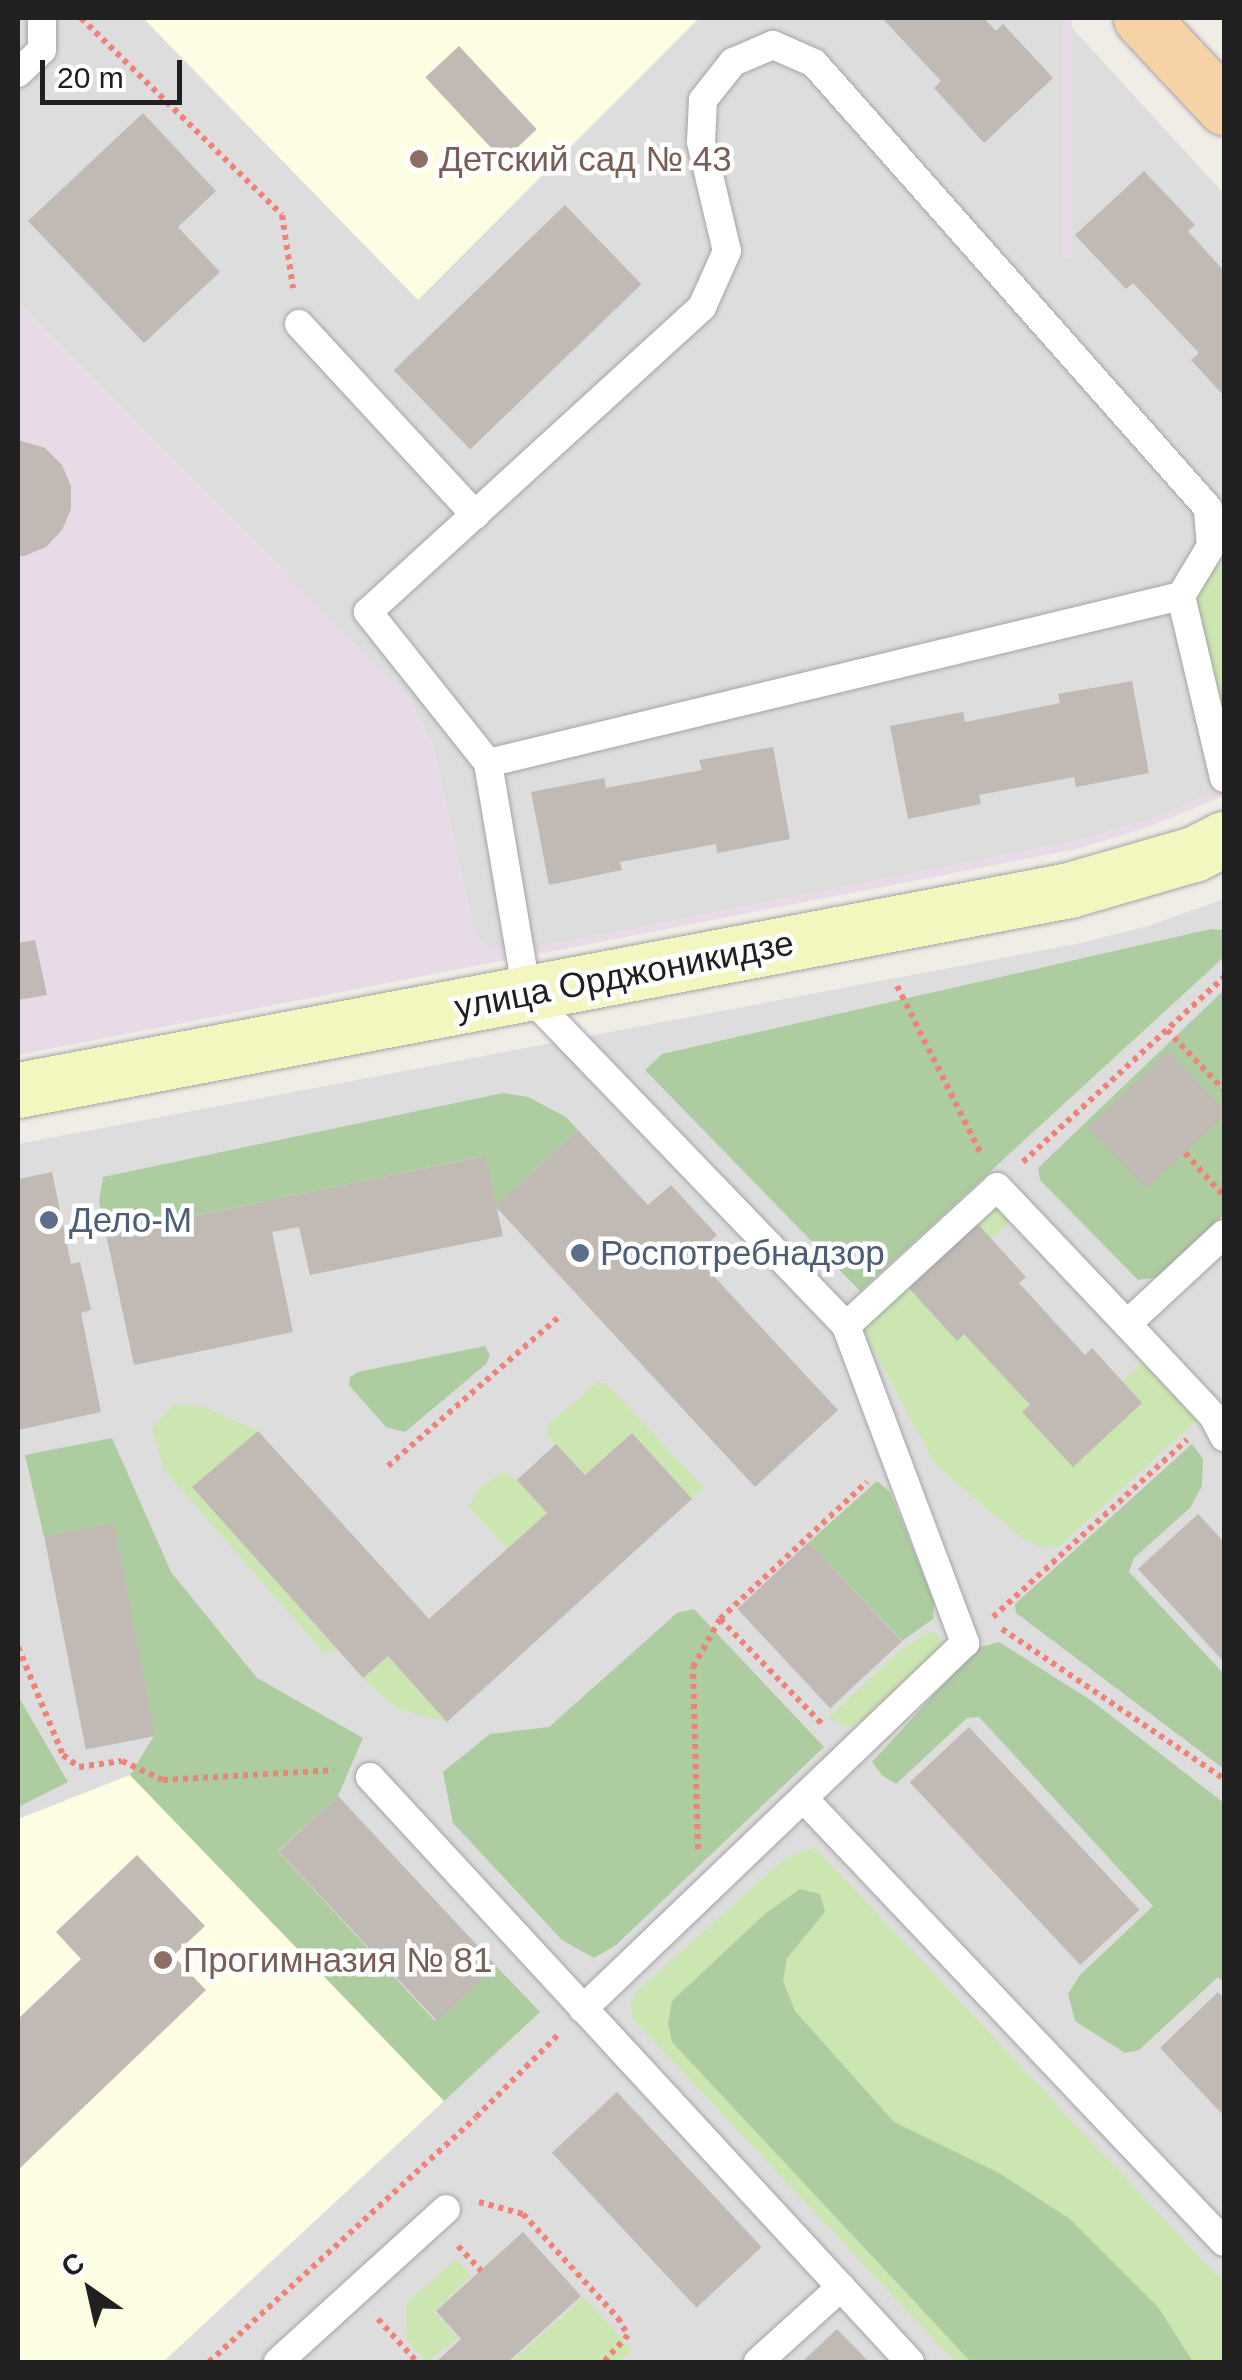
<!DOCTYPE html>
<meta charset="utf-8">
<style>
body{margin:0}
#map{position:relative;width:1242px;height:2380px;overflow:hidden;background:#f0ede7;font-family:Arial,sans-serif}
div>[style]{position:absolute}
[style*='--x']{left:calc(var(--x)*1px);top:calc(var(--y)*1px);width:calc(var(--w)*1px);rotate:calc(var(--a)*1deg)}
.residential>*{inset:0;background:#dedddd}
.industrial>*{inset:0;background:#e8dae6;transform-origin:0 0}
.education>*{inset:0;background:#fdfde3}
.grass>*{inset:0;background:#cce6b1}
.forest>*{inset:0;background:#adcc9f}
.building>*{inset:0;background:#c0b9b4;transform-origin:0 0}
.path>*{height:6px;margin-top:-3px;transform-origin:0;background:repeating-linear-gradient(90deg,#f18278 0 5px,transparent 0 10px)}
.roads{filter:drop-shadow(0 0 2px #a4a4a4) drop-shadow(0 0 2px #a4a4a4)}
.service>*{height:28px;margin:-14px;padding:0 14px;transform-origin:14px;border-radius:14px;background:#fff}
.secondary>*{height:55px;margin:-27.5px;padding:0 27.5px;transform-origin:27.5px;border-radius:27.5px;background:#f4f6c0}
.primary>*{height:55px;margin:-27.5px;padding:0 27.5px;transform-origin:27.5px;border-radius:27.5px;background:#f6d2a6}
.dots>*{width:28px;height:28px;translate:-50% -50%;box-sizing:border-box;border:5px solid #fff;border-radius:50%}
span{translate:-50% -50%;white-space:nowrap;text-align:center;line-height:1.15;-webkit-text-stroke:9px #fff;paint-order:stroke}
.education-label{font-size:35px;color:#785e54}
.left{translate:0 -50%;text-align:left}
.street-label{font-size:35px;color:#202020}
.service-label{font-size:35px;color:#4e5e75}
.frame{position:absolute;inset:0;border:20px solid #202020;pointer-events:none}
.north{position:absolute;left:40px;top:2240px;width:100px;height:100px;-webkit-text-stroke:8px #fff;paint-order:stroke;rotate:326deg;font-size:28px;font-weight:700;line-height:40px;text-align:center;color:#202020}
.north::after{content:'';display:block;margin:auto;width:35px;height:45px;background:#202020;clip-path:polygon(50% 0,100% 100%,50% 72%,0 100%)}
.scale{position:absolute;left:40px;top:60px;width:142px;height:45px;box-sizing:border-box;border:5px solid #202020;border-top:0;padding-left:12px;font-size:30px;line-height:35px;white-space:nowrap;color:#202020;-webkit-text-stroke:8px #fff;paint-order:stroke}
</style>
<div id="map">
<div class="residential">
<div style="clip-path:polygon(18px 18px,1063px 18px,1224px 194px,1224px 788px,1146px 821px,1075px 841px,535px 948px,489px 949px,474px 931px,433px 746px,410px 700px,18px 302px)"></div>
<div style="clip-path:polygon(1224px 899px,1224px 2362px,18px 2362px,18px 1144px,1081px 943px,1148px 926px)"></div>
</div>
<div class="industrial">
<div style="left:1063px;top:18px;width:9px;height:239px"></div>
<div style="clip-path:polygon(18px 302px,410px 700px,433px 746px,474px 931px,489px 948px,535px 948px,1075px 841px,1146px 821px,1224px 788px,1224px 796px,1148px 827px,1077px 849px,18px 1055px)"></div>
</div>
<div class="education">
<div style="clip-path:polygon(143px 18px,699px 18px,418px 300px)"></div>
<div style="clip-path:polygon(130px 1775px,444px 2101px,163px 2362px,18px 2362px,18px 1819px)"></div>
</div>
<div class="grass">
<div style="clip-path:polygon(1218px 566px,1224px 573px,1224px 732px,1191px 601px,1210px 568px)"></div>
<div style="clip-path:polygon(991px 1199px,1011px 1220px,991px 1239px,977px 1223px,907px 1286px,957px 1340px,964px 1334px,1030px 1405px,1023px 1413px,1072px 1466px,1142px 1403px,1122px 1382px,1144px 1360px,1200px 1417px,1060px 1546px,1047px 1548px,1024px 1540px,935px 1464px,862px 1328px)"></div>
<div style="clip-path:polygon(596px 1383px,606px 1383px,704px 1488px,692px 1499px,632px 1433px,585px 1475px,547px 1435px,548px 1425px)"></div>
<div style="clip-path:polygon(174px 1404px,204px 1407px,258px 1431px,193px 1487px,336px 1649px,324px 1653px,164px 1470px,152px 1428px)"></div>
<div style="clip-path:polygon(503px 1472px,517px 1480px,547px 1513px,507px 1548px,469px 1507px,479px 1488px)"></div>
<div style="clip-path:polygon(931px 1631px,940px 1636px,941px 1646px,930px 1663px,874px 1715px,847px 1727px,828px 1718px,903px 1648px)"></div>
<div style="clip-path:polygon(388px 1656px,447px 1722px,398px 1709px,363px 1678px)"></div>
<div style="clip-path:polygon(815px 1847px,1224px 2283px,1224px 2362px,955px 2362px,633px 2019px,631px 2006px,636px 1992px,784px 1859px)"></div>
<div style="clip-path:polygon(455px 2259px,471px 2276px,434px 2311px,458px 2338px,427px 2362px,407px 2340px,406px 2304px)"></div>
<div style="clip-path:polygon(584px 2297px,633px 2351px,620px 2362px,511px 2362px)"></div>
</div>
<div class="forest">
<div style="clip-path:polygon(1211px 929px,1224px 930px,1224px 957px,860px 1291px,645px 1070px,662px 1054px)"></div>
<div style="clip-path:polygon(1224px 990px,1224px 1214px,1159px 1277px,1138px 1280px,1040px 1180px,1038px 1168px)"></div>
<div style="clip-path:polygon(503px 1093px,528px 1097px,566px 1117px,578px 1130px,495px 1206px,484px 1156px,106px 1234px,99px 1201px,103px 1177px)"></div>
<div style="clip-path:polygon(485px 1346px,490px 1355px,486px 1364px,405px 1432px,386px 1427px,349px 1385px,350px 1377px,358px 1372px)"></div>
<div style="clip-path:polygon(112px 1438px,171px 1572px,257px 1678px,363px 1738px,338px 1796px,278px 1851px,435px 2021px,496px 1966px,540px 2012px,444px 2101px,130px 1775px,154px 1736px,114px 1524px,44px 1537px,25px 1455px)"></div>
<div style="clip-path:polygon(1192px 1444px,1203px 1459px,1202px 1486px,1190px 1508px,1134px 1558px,1129px 1572px,1224px 1674px,1224px 1769px,1016px 1613px,1015px 1604px)"></div>
<div style="clip-path:polygon(877px 1481px,890px 1492px,934px 1602px,933px 1619px,902px 1641px,809px 1542px)"></div>
<div style="clip-path:polygon(694px 1609px,824px 1747px,616px 1945px,594px 1958px,562px 1940px,453px 1823px,443px 1772px,490px 1734px,549px 1727px,677px 1613px)"></div>
<div style="clip-path:polygon(999px 1642px,1092px 1701px,1224px 1803px,1224px 1983px,1218px 1977px,1139px 2050px,1125px 2053px,1075px 2021px,1068px 1994px,1080px 1975px,1153px 1906px,979px 1717px,967px 1718px,896px 1784px,883px 1776px,872px 1762px,977px 1648px)"></div>
<div style="clip-path:polygon(18px 1696px,68px 1782px,18px 1807px)"></div>
<div style="clip-path:polygon(800px 1889px,820px 1894px,825px 1912px,787px 1958px,783px 1981px,795px 2011px,894px 2122px,999px 2173px,1070px 2219px,1158px 2307px,1193px 2362px,971px 2362px,672px 2042px,668px 2023px,672px 2001px,766px 1913px)"></div>
</div>
<div class="building">
<div style="clip-path:polygon(882px 18px,984px 18px,996px 31px,1003px 24px,1053px 78px,984px 143px,934px 88px,941px 81px)"></div>
<div style="left:459px;top:46px;width:114px;height:46px;rotate:47deg"></div>
<div style="clip-path:polygon(143px 113px,216px 191px,178px 227px,220px 272px,144px 343px,28px 221px)"></div>
<div style="clip-path:polygon(1144px 171px,1195px 225px,1188px 231px,1224px 271px,1224px 396px,1191px 360px,1199px 353px,1133px 283px,1126px 289px,1075px 235px)"></div>
<div style="left:565px;top:205px;width:110px;height:238px;rotate:46deg"></div>
<div style="clip-path:polygon(18px 440px,45px 448px,62px 465px,71px 486px,71px 509px,62px 530px,46px 547px,24px 556px,18px 556px)"></div>
<div style="clip-path:polygon(1132px 681px,1149px 773px,1076px 787px,1074px 777px,979px 795px,981px 804px,908px 819px,890px 726px,963px 712px,965px 722px,1060px 703px,1058px 694px)"></div>
<div style="clip-path:polygon(773px 747px,790px 839px,717px 853px,716px 844px,620px 862px,622px 870px,549px 885px,531px 792px,604px 778px,606px 788px,702px 770px,699px 760px)"></div>
<div style="clip-path:polygon(35px 940px,47px 995px,18px 1000px,18px 943px)"></div>
<div style="clip-path:polygon(1169px 1051px,1224px 1110px,1224px 1116px,1146px 1189px,1088px 1127px)"></div>
<div style="clip-path:polygon(578px 1130px,648px 1205px,671px 1185px,717px 1235px,695px 1256px,838px 1410px,755px 1487px,495px 1206px)"></div>
<div style="clip-path:polygon(485px 1156px,503px 1236px,310px 1275px,299px 1227px,272px 1232px,293px 1332px,134px 1365px,106px 1234px)"></div>
<div style="clip-path:polygon(52px 1172px,71px 1264px,80px 1262px,91px 1310px,81px 1313px,101px 1412px,18px 1430px,18px 1179px)"></div>
<div style="clip-path:polygon(976px 1222px,1026px 1277px,1019px 1283px,1085px 1355px,1092px 1348px,1142px 1403px,1073px 1467px,1022px 1412px,1030px 1405px,964px 1334px,957px 1341px,907px 1286px)"></div>
<div style="clip-path:polygon(258px 1431px,429px 1619px,547px 1513px,517px 1480px,556px 1444px,585px 1475px,632px 1433px,692px 1499px,447px 1722px,388px 1656px,363px 1678px,192px 1487px)"></div>
<div style="clip-path:polygon(1198px 1514px,1224px 1542px,1224px 1662px,1138px 1569px)"></div>
<div style="left:114px;top:1523px;width:217px;height:71px;rotate:79deg"></div>
<div style="left:809px;top:1542px;width:136px;height:98px;rotate:47deg"></div>
<div style="left:969px;top:1727px;width:250px;height:81px;rotate:47deg"></div>
<div style="left:338px;top:1796px;width:232px;height:81px;rotate:47deg"></div>
<div style="clip-path:polygon(137px 1855px,205px 1926px,173px 1956px,206px 1990px,18px 2170px,18px 2019px,81px 1959px,56px 1932px)"></div>
<div style="clip-path:polygon(1218px 1992px,1224px 1998px,1224px 2116px,1160px 2048px)"></div>
<div style="left:617px;top:2092px;width:212px;height:89px;rotate:47deg"></div>
<div style="clip-path:polygon(523px 2232px,581px 2296px,508px 2362px,436px 2362px,461px 2339px,436px 2311px)"></div>
<div style="clip-path:polygon(837px 2329px,869px 2362px,802px 2362px)"></div>
</div>
<div class="path">
<div style="--x:81;--y:18;--w:281;--a:44.4"></div>
<div style="--x:282;--y:215;--w:74;--a:81.4"></div>
<div style="--x:897;--y:986;--w:188;--a:63.4"></div>
<div style="--x:1167;--y:1030;--w:83;--a:46.5"></div>
<div style="--x:1185;--y:1153;--w:58;--a:47.8"></div>
<div style="--x:1023;--y:1162;--w:273;--a:-42.6"></div>
<div style="--x:388;--y:1466;--w:230;--a:-41.1"></div>
<div style="--x:993;--y:1617;--w:263;--a:-42.4"></div>
<div style="--x:720;--y:1619;--w:149;--a:45.8"></div>
<div style="--x:1002;--y:1629;--w:268;--a:34"></div>
<div style="--x:18;--y:1647;--w:117;--a:67.4"></div>
<div style="--x:63;--y:1755;--w:20;--a:37"></div>
<div style="--x:79;--y:1767;--w:43;--a:-7.9"></div>
<div style="--x:122;--y:1761;--w:45;--a:24.9"></div>
<div style="--x:163;--y:1780;--w:171;--a:-3.3"></div>
<div style="--x:698;--y:1849;--w:182;--a:-91.6"></div>
<div style="--x:693;--y:1667;--w:55;--a:-60.6"></div>
<div style="--x:720;--y:1619;--w:201;--a:-43"></div>
<div style="--x:479;--y:2202;--w:46;--a:15.3"></div>
<div style="--x:523;--y:2214;--w:141;--a:47.6"></div>
<div style="--x:618;--y:2318;--w:20;--a:60"></div>
<div style="--x:628;--y:2335;--w:36;--a:132"></div>
<div style="--x:458;--y:2246;--w:34;--a:47"></div>
<div style="--x:378;--y:2319;--w:58;--a:47.8"></div>
<div style="--x:209;--y:2362;--w:362;--a:-42.5"></div>
<div style="--x:476;--y:2117;--w:116;--a:-45"></div>
</div>
<div class="roads">
<div class="service">
<div style="--x:18;--y:73;--w:33;--a:-44"></div>
<div style="--x:42;--y:50;--w:32;--a:-90"></div>
<div style="--x:299;--y:324;--w:260;--a:47.3"></div>
<div style="--x:1181;--y:596;--w:187;--a:76.7"></div>
<div style="--x:488;--y:763;--w:713;--a:-13.55"></div>
<div style="--x:1181;--y:596;--w:58;--a:-59"></div>
<div style="--x:1211;--y:546;--w:38;--a:-95"></div>
<div style="--x:1208;--y:508;--w:594;--a:-131.52"></div>
<div style="--x:814;--y:63;--w:45;--a:-156.3"></div>
<div style="--x:773;--y:45;--w:43;--a:157"></div>
<div style="--x:733;--y:62;--w:48;--a:128.3"></div>
<div style="--x:703;--y:100;--w:42;--a:92.7"></div>
<div style="--x:701;--y:142;--w:112;--a:76.6"></div>
<div style="--x:727;--y:251;--w:61;--a:114.1"></div>
<div style="--x:702;--y:307;--w:452;--a:137.6"></div>
<div style="--x:368;--y:612;--w:193;--a:51.5"></div>
<div style="--x:488;--y:763;--w:234;--a:80.4"></div>
<div style="--x:527;--y:994;--w:460;--a:46.1"></div>
<div style="--x:846;--y:1326;--w:339;--a:69.4"></div>
<div style="--x:965;--y:1643;--w:529;--a:136.23"></div>
<div style="--x:1127;--y:1324;--w:126;--a:46.9"></div>
<div style="--x:1213;--y:1416;--w:24;--a:62"></div>
<div style="--x:846;--y:1326;--w:205;--a:-42.6"></div>
<div style="--x:997;--y:1187;--w:189;--a:46.5"></div>
<div style="--x:1127;--y:1324;--w:132;--a:-42.9"></div>
<div style="--x:370;--y:1777;--w:796;--a:47.29"></div>
<div style="--x:805;--y:1800;--w:609;--a:46.53"></div>
<div style="--x:278;--y:2362;--w:227;--a:-42.3"></div>
<div style="--x:758;--y:2362;--w:112;--a:-42.1"></div>
</div>
<div class="secondary">
<div style="--x:18;--y:1090;--w:1070;--a:-10.77"></div>
<div style="--x:1069;--y:890;--w:130;--a:-16.1"></div>
<div style="--x:1194;--y:854;--w:34;--a:-27"></div>
</div>
<div class="primary">
<div style="--x:1141;--y:18;--w:122;--a:47"></div>
</div>
</div>
<div class="dots">
<div style="left:419px;top:159px;background:#8d6e63"></div>
<div style="left:49px;top:1220px;background:#5c6f8a"></div>
<div style="left:580px;top:1253px;background:#5c6f8a"></div>
<div style="left:163px;top:1960px;background:#8d6e63"></div>
</div>
<div class="education-label">
<span class="left" style="left:439px;top:159px">Детский сад № 43</span>
<span class="left" style="left:183px;top:1960px">Прогимназия № 81</span>
</div>
<div class="street-label">
<span style="left:624px;top:975px;rotate:-11deg">улица Орджоникидзе</span>
</div>
<div class="service-label">
<span class="left" style="left:69px;top:1220px">Дело-М</span>
<span class="left" style="left:600px;top:1253px">Роспотребнадзор</span>
</div>
<div class="frame"></div>
<div class="north">С</div>
<div class="scale">20 m</div>
</div>
